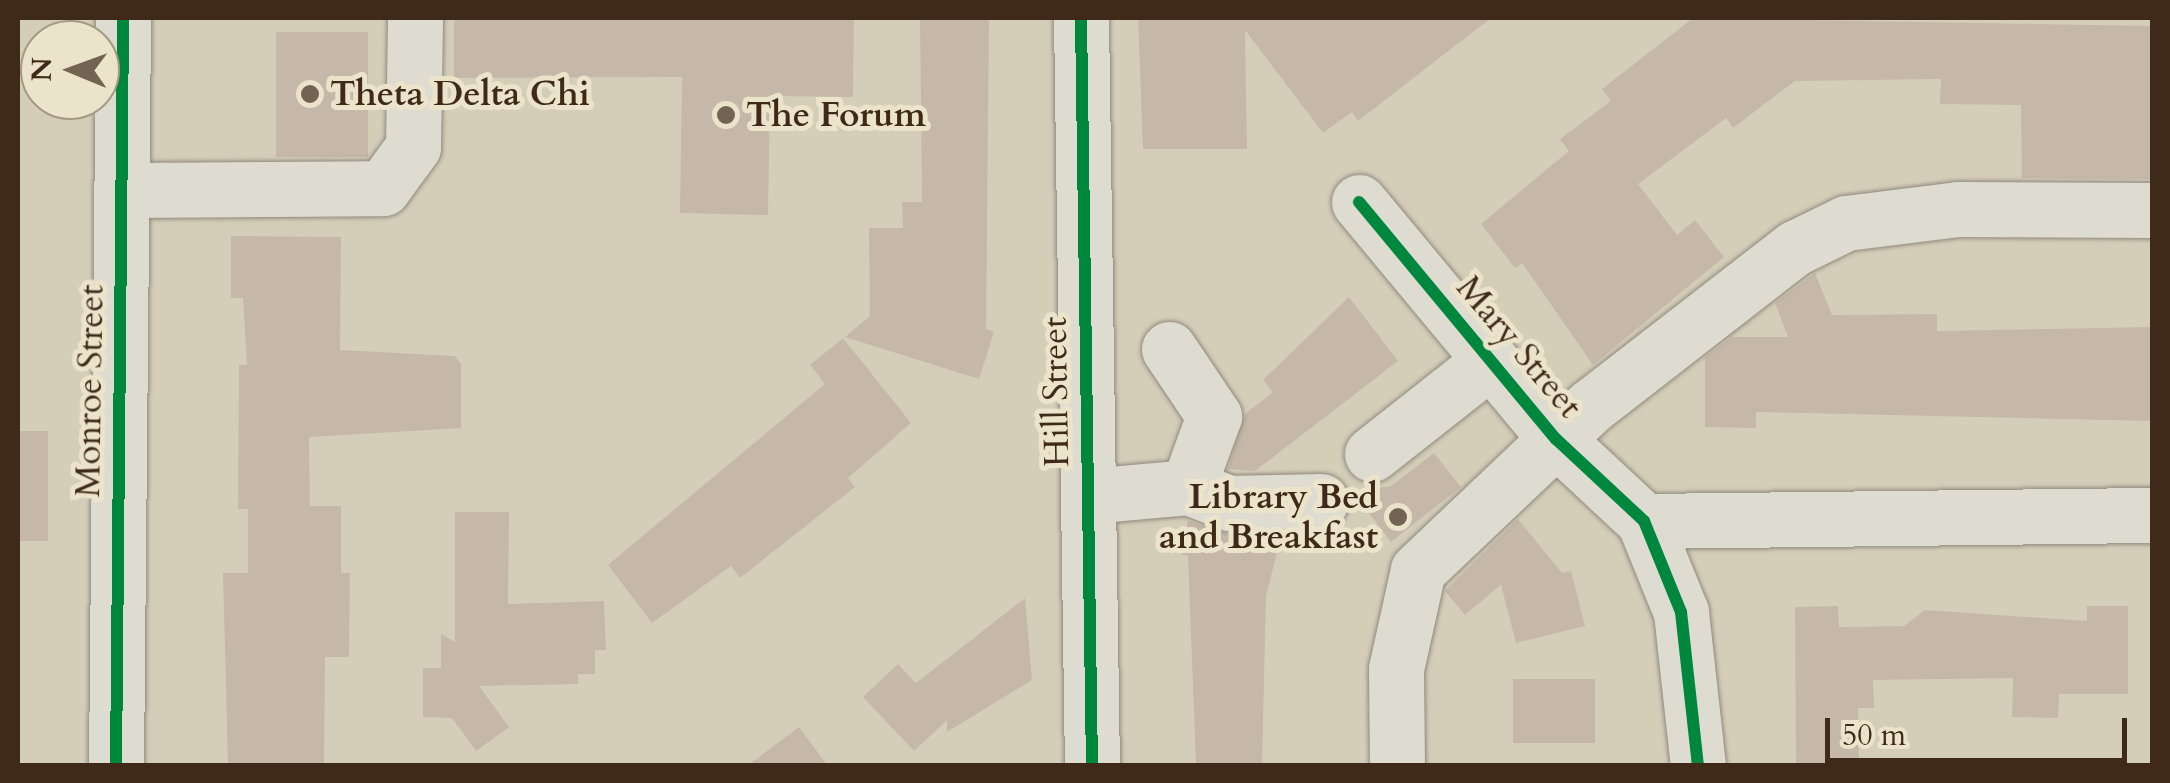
<!DOCTYPE html>
<style>
body{margin:0}
#map{position:relative;width:2170px;height:783px;overflow:hidden;background:#d4ceb9;font-family:Cardo,serif}
div>[style]{position:absolute}
[style*='--x']{left:calc(var(--x)*1px);top:calc(var(--y)*1px);width:calc(var(--w)*1px);rotate:calc(var(--a)*1deg)}
.building>*{inset:0;background:#c6b8a9;transform-origin:0 0}
.roads{filter:drop-shadow(0 0 2px #918a7d) drop-shadow(0 0 2px #918a7d)}
.minor>*{height:55px;margin:-27.5px;padding:0 27.5px;transform-origin:27.5px;border-radius:27.5px;background:#dedbd1}
.cycleway>*{height:12px;margin:-6px;padding:0 6px;transform-origin:6px;border-radius:6px;background:#00873e}
.dots>*{width:28px;height:28px;translate:-50% -50%;box-sizing:border-box;border:5px solid #ebe3ca;border-radius:50%}
span{translate:-50% -50%;white-space:nowrap;text-align:center;line-height:1.15;-webkit-text-stroke:10px #ebe3ca;paint-order:stroke}
.poi-label{font-size:35px;color:#3f2a1a;font-weight:700}
.left{translate:0 -50%;text-align:left}
.right{translate:-100% -50%;text-align:right}
.street-label{font-size:35px;color:#3f2a1a}
.frame{position:absolute;inset:0;border:20px solid #3f2a1a;pointer-events:none}
.north{position:absolute;left:20px;top:20px;width:100px;height:100px;box-sizing:border-box;background:#ebe3ca;border:2px solid #a69984;border-radius:50%;rotate:271deg;font-size:28px;font-weight:700;line-height:40px;text-align:center;color:#3f2a1a}
.north::after{content:'';display:block;margin:auto;width:35px;height:45px;background:#736352;clip-path:polygon(50% 0,100% 100%,50% 72%,0 100%)}
.scale{position:absolute;left:1825px;top:718px;width:302px;height:45px;box-sizing:border-box;border:5px solid #3f2a1a;border-top:0;padding-left:12px;font-size:30px;line-height:35px;white-space:nowrap;color:#3f2a1a;-webkit-text-stroke:8px #ebe3ca;paint-order:stroke}
</style>
<div id="map">
<div class="building">
<div style="clip-path:polygon(454px 18px,854px 18px,853px 97px,770px 96px,768px 215px,680px 213px,682px 77px,454px 78px)"></div>
<div style="clip-path:polygon(920px 18px,989px 18px,986px 329px,994px 332px,979px 379px,845px 337px,870px 316px,869px 228px,903px 228px,902px 202px,922px 202px)"></div>
<div style="clip-path:polygon(1138px 18px,1491px 18px,1358px 121px,1352px 112px,1323px 133px,1245px 30px,1247px 149px,1143px 149px)"></div>
<div style="clip-path:polygon(1693px 18px,2152px 26px,2152px 179px,2022px 178px,2021px 105px,1940px 104px,1941px 79px,1795px 81px,1733px 128px,1726px 118px,1638px 184px,1677px 235px,1695px 220px,1724px 257px,1593px 365px,1522px 263px,1515px 268px,1481px 224px,1569px 151px,1560px 139px,1611px 101px,1602px 89px)"></div>
<div style="left:276px;top:32px;width:92px;height:125px"></div>
<div style="clip-path:polygon(231px 236px,341px 237px,340px 350px,455px 356px,461px 364px,461px 428px,309px 437px,310px 506px,341px 506px,341px 573px,350px 573px,349px 657px,325px 657px,324px 766px,228px 766px,223px 573px,248px 573px,248px 509px,238px 509px,239px 365px,247px 365px,243px 298px,231px 298px)"></div>
<div style="clip-path:polygon(1815px 273px,1832px 315px,1937px 314px,1937px 331px,2152px 327px,2152px 421px,1756px 412px,1756px 428px,1705px 427px,1705px 357px,1732px 337px,1788px 337px,1775px 303px)"></div>
<div style="clip-path:polygon(1349px 297px,1398px 361px,1255px 471px,1228px 469px,1245px 414px,1273px 392px,1263px 380px)"></div>
<div style="clip-path:polygon(843px 338px,911px 423px,848px 478px,855px 487px,740px 578px,731px 566px,652px 623px,608px 565px,825px 384px,810px 365px)"></div>
<div style="left:18px;top:431px;width:30px;height:110px"></div>
<div style="clip-path:polygon(1434px 453px,1461px 487px,1391px 542px,1353px 492px,1391px 486px)"></div>
<div style="clip-path:polygon(455px 512px,509px 512px,508px 604px,604px 601px,606px 650px,595px 650px,595px 674px,578px 674px,578px 684px,479px 686px,509px 727px,476px 751px,452px 718px,423px 717px,423px 668px,441px 668px,441px 634px,455px 642px)"></div>
<div style="clip-path:polygon(1518px 519px,1562px 573px,1571px 571px,1585px 626px,1516px 643px,1501px 585px,1465px 615px,1445px 591px)"></div>
<div style="clip-path:polygon(1188px 521px,1229px 534px,1282px 533px,1266px 596px,1262px 766px,1196px 766px,1188px 556px,1181px 554px)"></div>
<div style="clip-path:polygon(1025px 598px,1032px 680px,947px 732px,947px 720px,914px 751px,863px 697px,898px 664px,916px 683px)"></div>
<div style="clip-path:polygon(1838px 606px,1839px 627px,1904px 626px,1925px 610px,2087px 621px,2087px 606px,2128px 606px,2128px 694px,2059px 694px,2058px 718px,2012px 717px,2013px 678px,1873px 680px,1874px 708px,1858px 708px,1859px 766px,1796px 766px,1795px 607px)"></div>
<div style="left:1513px;top:679px;width:82px;height:64px"></div>
<div style="clip-path:polygon(799px 727px,828px 766px,747px 766px)"></div>
</div>
<div class="roads">
<div class="minor">
<div style="--x:1081;--y:18;--w:748;--a:89.16"></div>
<div style="--x:122;--y:190;--w:261;--a:-0.4"></div>
<div style="--x:383;--y:188;--w:51;--a:-53.8"></div>
<div style="--x:413;--y:147;--w:129;--a:-89.1"></div>
<div style="--x:1359;--y:202;--w:308;--a:50.3"></div>
<div style="--x:1556;--y:439;--w:120;--a:43"></div>
<div style="--x:1644;--y:521;--w:98;--a:67.9"></div>
<div style="--x:1681;--y:612;--w:155;--a:83.7"></div>
<div style="--x:1169;--y:349;--w:81;--a:56.1"></div>
<div style="--x:1214;--y:416;--w:76;--a:110.1"></div>
<div style="--x:1372;--y:454;--w:150;--a:-38.2"></div>
<div style="--x:1088;--y:496;--w:100;--a:-5.1"></div>
<div style="--x:1188;--y:487;--w:44;--a:21.3"></div>
<div style="--x:1229;--y:503;--w:92;--a:-1.2"></div>
<div style="--x:1644;--y:521;--w:508;--a:-0.68"></div>
<div style="--x:116;--y:766;--w:748;--a:-89.46"></div>
<div style="--x:1397;--y:766;--w:97;--a:-90.6"></div>
<div style="--x:1396;--y:669;--w:101;--a:-77.5"></div>
<div style="--x:1418;--y:570;--w:238;--a:-43.5"></div>
<div style="--x:1591;--y:406;--w:258;--a:-37.8"></div>
<div style="--x:1795;--y:248;--w:57;--a:-26.1"></div>
<div style="--x:1846;--y:223;--w:113;--a:-7.1"></div>
<div style="--x:1958;--y:209;--w:194;--a:0.3"></div>
</div>
</div>
<div class="cycleway">
<div style="--x:1081;--y:18;--w:748;--a:89.16"></div>
<div style="--x:1359;--y:202;--w:308;--a:50.3"></div>
<div style="--x:1556;--y:439;--w:120;--a:43"></div>
<div style="--x:1644;--y:521;--w:98;--a:67.9"></div>
<div style="--x:1681;--y:612;--w:155;--a:83.7"></div>
<div style="--x:116;--y:766;--w:748;--a:-89.46"></div>
</div>
<div class="dots">
<div style="left:310px;top:94px;background:#736352"></div>
<div style="left:726px;top:115px;background:#736352"></div>
<div style="left:1398px;top:517px;background:#736352"></div>
</div>
<div class="poi-label">
<span class="left" style="left:330px;top:94px">Theta Delta Chi</span>
<span class="left" style="left:746px;top:115px">The Forum</span>
<span class="right" style="left:1378px;top:517px">Library Bed<br>and Breakfast</span>
</div>
<div class="street-label">
<span style="left:1519px;top:347px;rotate:50deg">Mary Street</span>
<span style="left:90px;top:391px;rotate:-89deg">Monroe Street</span>
<span style="left:1056px;top:392px;rotate:-91deg">Hill Street</span>
</div>
<div class="frame"></div>
<div class="north">N</div>
<div class="scale">50 m</div>
</div>
